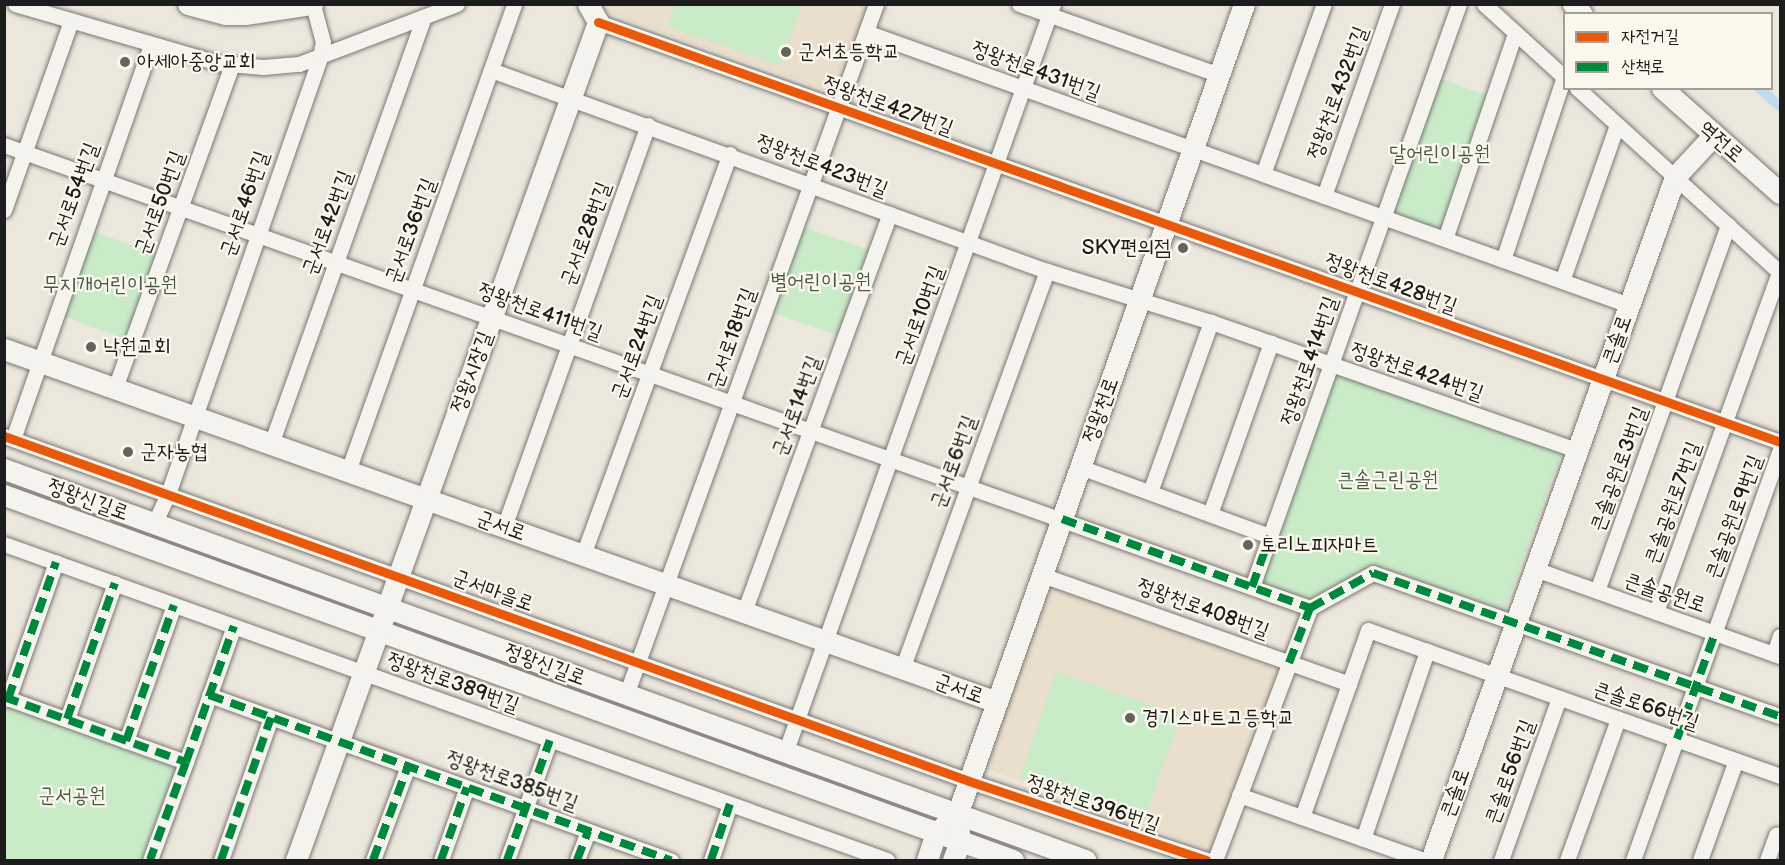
<!DOCTYPE html>
<meta charset="utf-8">
<style>
body{margin:0}
#map{position:relative;width:1785px;height:865px;overflow:hidden;background:#ece7dd;font-family:"Balsamiq Sans","Poor Story",sans-serif}
div>[style]{position:absolute}
[style*='--x']{left:calc(var(--x)*1px);top:calc(var(--y)*1px);width:calc(var(--w)*1px);rotate:calc(var(--a)*1deg)}
.built>*{inset:0;background:#eadfcc;transform-origin:0 0}
.green>*{inset:0;background:#c9ebc8;transform-origin:0 0}
.water>*{inset:0;background:#c1dbf0}
.roads{filter:drop-shadow(0 0 2px #7a7773) drop-shadow(0 0 2px #7a7773)}
.street>*{height:15px;margin:-7.5px;padding:0 7.5px;transform-origin:7.5px;border-radius:7.5px;background:#f4f3ee}
.secondary>*{height:21px;margin:-10.5px;padding:0 10.5px;transform-origin:10.5px;border-radius:10.5px;background:#f4f3ee}
.quiet>*{height:8px;margin-top:-4px;transform-origin:0;background:repeating-linear-gradient(90deg,#00873e 0 15px,transparent 0 23px)}
.cycleway>*{height:9px;margin:-4.5px;padding:0 4.5px;transform-origin:4.5px;border-radius:4.5px;background:#e8590c}
.dots>*{width:16px;height:16px;translate:-50% -50%;box-sizing:border-box;border:3px solid #fbf7ec;border-radius:50%}
span{translate:-50% -50%;white-space:nowrap;text-align:center;line-height:1.15;-webkit-text-stroke:4.5px #fbf7ec;paint-order:stroke}
.poi-label{font-size:21px;color:#1c1c1c}
.left{translate:0 -50%;text-align:left}
.right{translate:-100% -50%;text-align:right}
.street-label{font-size:21px;color:#1c1c1c}
.park-label{font-size:21px;color:#475b4a}
.frame{position:absolute;inset:0;border:6px solid #1c1c1c;pointer-events:none}
.legend{position:absolute;left:1563px;top:12px;width:210px;height:78px;box-sizing:border-box;background:#fbf7ec;border:2px solid #a29f99;margin:0;padding:8px 10px;list-style:none;font-size:18px;color:#1c1c1c}
.legend li{display:flex;align-items:center;gap:12px;height:30px}
.legend b{width:30px;border:2px solid #a29f99}
</style>
<div id="map">
<div class="built">
<div style="clip-path:polygon(599px 5px,869px 5px,837px 94px,602px 11px)"></div>
<div style="left:1048px;top:586px;width:244px;height:193px;rotate:20deg"></div>
</div>
<div class="green">
<div style="clip-path:polygon(675px 5px,675px 4px,802px 5px,781px 66px,667px 26px)"></div>
<div style="clip-path:polygon(1439px 78px,1489px 96px,1442px 229px,1436px 232px,1391px 212px)"></div>
<div style="left:803px;top:227px;width:72px;height:91px;rotate:19deg"></div>
<div style="left:92px;top:231px;width:72px;height:90px;rotate:20deg"></div>
<div style="clip-path:polygon(1333px 369px,1562px 451px,1504px 612px,1375px 565px,1305px 601px,1258px 585px)"></div>
<div style="left:1056px;top:672px;width:132px;height:112px;rotate:19deg"></div>
<div style="clip-path:polygon(5px 705px,177px 765px,143px 860px,5px 860px)"></div>
</div>
<div class="water">
<div style="clip-path:polygon(1753px 89px,1768px 89px,1780px 100px,1780px 113px)"></div>
</div>
<div class="roads">
<div class="street">
<div style="--x:15;--y:4;--w:211;--a:16.2"></div>
<div style="--x:218;--y:63;--w:45;--a:5.1"></div>
<div style="--x:263;--y:67;--w:36;--a:-5"></div>
<div style="--x:299;--y:64;--w:169;--a:-20.8"></div>
<div style="--x:1019;--y:4;--w:212;--a:19.5"></div>
<div style="--x:1484;--y:4;--w:108;--a:42.4"></div>
<div style="--x:598;--y:22;--w:1254;--a:19.56"></div>
<div style="--x:866;--y:32;--w:810;--a:19.69"></div>
<div style="--x:491;--y:70;--w:591;--a:19.88"></div>
<div style="--x:1047;--y:271;--w:172;--a:17.3"></div>
<div style="--x:1211;--y:322;--w:388;--a:19.3"></div>
<div style="--x:1577;--y:88;--w:275;--a:42.3"></div>
<div style="--x:4;--y:145;--w:1386;--a:19.52"></div>
<div style="--x:1263;--y:174;--w:181;--a:-70.3"></div>
<div style="--x:1324;--y:196;--w:204;--a:-70.5"></div>
<div style="--x:4;--y:210;--w:201;--a:-70.5"></div>
<div style="--x:1445;--y:239;--w:218;--a:-71.2"></div>
<div style="--x:1503;--y:260;--w:193;--a:-71.6"></div>
<div style="--x:1562;--y:281;--w:165;--a:-70.6"></div>
<div style="--x:115;--y:388;--w:344;--a:-70.1"></div>
<div style="--x:4;--y:436;--w:1025;--a:19.67"></div>
<div style="--x:969;--y:781;--w:250;--a:18.4"></div>
<div style="--x:13;--y:439;--w:418;--a:-70.7"></div>
<div style="--x:271;--y:444;--w:454;--a:-70.3"></div>
<div style="--x:1080;--y:467;--w:202;--a:20"></div>
<div style="--x:1270;--y:536;--w:565;--a:-70.44"></div>
<div style="--x:348;--y:471;--w:496;--a:-70.4"></div>
<div style="--x:1150;--y:492;--w:181;--a:-70.3"></div>
<div style="--x:1210;--y:514;--w:182;--a:-70.4"></div>
<div style="--x:154;--y:524;--w:33;--a:-65"></div>
<div style="--x:168;--y:494;--w:463;--a:-70.8"></div>
<div style="--x:320;--y:57;--w:15;--a:-79"></div>
<div style="--x:323;--y:42;--w:39;--a:-105"></div>
<div style="--x:504;--y:527;--w:427;--a:-70.3"></div>
<div style="--x:4;--y:544;--w:938;--a:19.69"></div>
<div style="--x:583;--y:555;--w:427;--a:-69.9"></div>
<div style="--x:1535;--y:569;--w:260;--a:19.6"></div>
<div style="--x:1042;--y:575;--w:326;--a:19.5"></div>
<div style="--x:1349;--y:684;--w:57;--a:-70.6"></div>
<div style="--x:1368;--y:630;--w:437;--a:19.5"></div>
<div style="--x:1252;--y:587;--w:54;--a:-70.6"></div>
<div style="--x:1597;--y:591;--w:389;--a:-70.3"></div>
<div style="--x:1310;--y:608;--w:72;--a:-29.1"></div>
<div style="--x:1373;--y:573;--w:431;--a:19.4"></div>
<div style="--x:744;--y:612;--w:424;--a:-69.9"></div>
<div style="--x:1656;--y:612;--w:362;--a:-70.1"></div>
<div style="--x:1774;--y:654;--w:19;--a:-72"></div>
<div style="--x:902;--y:669;--w:424;--a:-70"></div>
<div style="--x:209;--y:695;--w:491;--a:19.7"></div>
<div style="--x:626;--y:695;--w:735;--a:-70.11"></div>
<div style="--x:4;--y:697;--w:193;--a:19.7"></div>
<div style="--x:186;--y:762;--w:104;--a:110.2"></div>
<div style="--x:8;--y:699;--w:145;--a:-70.7"></div>
<div style="--x:67;--y:719;--w:144;--a:-70.6"></div>
<div style="--x:126;--y:741;--w:144;--a:-70.6"></div>
<div style="--x:785;--y:753;--w:796;--a:-70.31"></div>
<div style="--x:186;--y:762;--w:144;--a:-70.6"></div>
<div style="--x:1239;--y:795;--w:196;--a:19.4"></div>
<div style="--x:1302;--y:817;--w:141;--a:-70.5"></div>
<div style="--x:1363;--y:839;--w:199;--a:-71.2"></div>
<div style="--x:221;--y:860;--w:151;--a:-70.7"></div>
<div style="--x:373;--y:860;--w:100;--a:-69.6"></div>
<div style="--x:441;--y:860;--w:77;--a:-70.4"></div>
<div style="--x:507;--y:860;--w:127;--a:-70.3"></div>
<div style="--x:577;--y:860;--w:31;--a:-69"></div>
<div style="--x:711;--y:860;--w:59;--a:-71.3"></div>
<div style="--x:1215;--y:860;--w:269;--a:-69.3"></div>
<div style="--x:1501;--y:860;--w:172;--a:-70.3"></div>
<div style="--x:1567;--y:860;--w:150;--a:-70.1"></div>
<div style="--x:1633;--y:860;--w:436;--a:-70.3"></div>
<div style="--x:1700;--y:860;--w:106;--a:-70.2"></div>
<div style="--x:1767;--y:860;--w:27;--a:-70"></div>
</div>
<div class="secondary">
<div style="--x:188;--y:4;--w:39;--a:15"></div>
<div style="--x:226;--y:14;--w:19;--a:0"></div>
<div style="--x:245;--y:14;--w:68;--a:-8.5"></div>
<div style="--x:1573;--y:4;--w:13;--a:48"></div>
<div style="--x:1662;--y:88;--w:158;--a:41.7"></div>
<div style="--x:4;--y:349;--w:1054;--a:19.57"></div>
<div style="--x:4;--y:469;--w:1150;--a:19.89"></div>
<div style="--x:4;--y:495;--w:1073;--a:19.89"></div>
<div style="--x:296;--y:860;--w:891;--a:-70.18"></div>
<div style="--x:598;--y:22;--w:21;--a:-119"></div>
<div style="--x:927;--y:860;--w:28;--a:-72"></div>
<div style="--x:936;--y:833;--w:12;--a:-42"></div>
<div style="--x:953;--y:860;--w:19;--a:-69"></div>
<div style="--x:960;--y:842;--w:27;--a:-96"></div>
<div style="--x:957;--y:815;--w:860;--a:-70.51"></div>
<div style="--x:1431;--y:860;--w:725;--a:-70.34"></div>
<div style="--x:1675;--y:177;--w:56;--a:-47.2"></div>
</div>
</div>
<div class="quiet">
<div style="--x:1062;--y:519;--w:263;--a:19.7"></div>
<div style="--x:1252;--y:587;--w:54;--a:-70.6"></div>
<div style="--x:1310;--y:608;--w:72;--a:-29.1"></div>
<div style="--x:1373;--y:573;--w:431;--a:19.4"></div>
<div style="--x:1289;--y:663;--w:59;--a:-69.1"></div>
<div style="--x:209;--y:695;--w:491;--a:19.7"></div>
<div style="--x:4;--y:697;--w:193;--a:19.7"></div>
<div style="--x:186;--y:762;--w:104;--a:110.2"></div>
<div style="--x:8;--y:699;--w:145;--a:-70.7"></div>
<div style="--x:67;--y:719;--w:144;--a:-70.6"></div>
<div style="--x:1677;--y:739;--w:113;--a:-70.3"></div>
<div style="--x:126;--y:741;--w:144;--a:-70.6"></div>
<div style="--x:186;--y:762;--w:144;--a:-70.6"></div>
<div style="--x:221;--y:860;--w:151;--a:-70.7"></div>
<div style="--x:373;--y:860;--w:100;--a:-69.6"></div>
<div style="--x:441;--y:860;--w:77;--a:-70.4"></div>
<div style="--x:507;--y:860;--w:127;--a:-70.3"></div>
<div style="--x:577;--y:860;--w:31;--a:-69"></div>
<div style="--x:711;--y:860;--w:59;--a:-71.3"></div>
</div>
<div class="cycleway">
<div style="--x:598;--y:22;--w:1254;--a:19.56"></div>
<div style="--x:4;--y:436;--w:1025;--a:19.67"></div>
<div style="--x:969;--y:781;--w:250;--a:18.4"></div>
</div>
<div class="dots">
<div style="left:786px;top:52px;background:#656360"></div>
<div style="left:125px;top:62px;background:#656360"></div>
<div style="left:1183px;top:248px;background:#656360"></div>
<div style="left:91px;top:347px;background:#656360"></div>
<div style="left:128px;top:452px;background:#656360"></div>
<div style="left:1248px;top:545px;background:#656360"></div>
<div style="left:1130px;top:718px;background:#656360"></div>
</div>
<div class="poi-label">
<span class="left" style="left:798px;top:52px">군서초등학교</span>
<span class="left" style="left:137px;top:62px">아세아중앙교회</span>
<span class="right" style="left:1171px;top:248px">SKY편의점</span>
<span class="left" style="left:103px;top:347px">낙원교회</span>
<span class="left" style="left:140px;top:452px">군자농협</span>
<span class="left" style="left:1260px;top:545px">토리노피자마트</span>
<span class="left" style="left:1142px;top:718px">경기스마트고등학교</span>
</div>
<div class="street-label">
<span style="left:1036px;top:71px;rotate:20deg">정왕천로431번길</span>
<span style="left:1338px;top:93px;rotate:-70deg">정왕천로432번길</span>
<span style="left:888px;top:106px;rotate:20deg">정왕천로427번길</span>
<span style="left:1721px;top:142px;rotate:41deg">역전로</span>
<span style="left:822px;top:166px;rotate:21deg">정왕천로423번길</span>
<span style="left:74px;top:195px;rotate:-70deg">군서로54번길</span>
<span style="left:160px;top:203px;rotate:-70deg">군서로50번길</span>
<span style="left:245px;top:204px;rotate:-71deg">군서로46번길</span>
<span style="left:328px;top:223px;rotate:-70deg">군서로42번길</span>
<span style="left:411px;top:231px;rotate:-70deg">군서로36번길</span>
<span style="left:586px;top:234px;rotate:-70deg">군서로28번길</span>
<span style="left:1391px;top:284px;rotate:20deg">정왕천로428번길</span>
<span style="left:540px;top:312px;rotate:20deg">정왕천로411번길</span>
<span style="left:920px;top:316px;rotate:-70deg">군서로10번길</span>
<span style="left:732px;top:338px;rotate:-70deg">군서로18번길</span>
<span style="left:1617px;top:340px;rotate:-70deg">큰솔로</span>
<span style="left:637px;top:347px;rotate:-70deg">군서로24번길</span>
<span style="left:1310px;top:361px;rotate:-71deg">정왕천로414번길</span>
<span style="left:472px;top:372px;rotate:-70deg">정왕시장길</span>
<span style="left:1417px;top:372px;rotate:19deg">정왕천로424번길</span>
<span style="left:797px;top:406px;rotate:-70deg">군서로14번길</span>
<span style="left:1101px;top:410px;rotate:-70deg">정왕천로</span>
<span style="left:954px;top:462px;rotate:-70deg">군서로6번길</span>
<span style="left:1619px;top:469px;rotate:-70deg">큰솔공원로3번길</span>
<span style="left:88px;top:500px;rotate:20deg">정왕신길로</span>
<span style="left:1673px;top:503px;rotate:-70deg">큰솔공원로7번길</span>
<span style="left:1734px;top:517px;rotate:-70deg">큰솔공원로9번길</span>
<span style="left:501px;top:526px;rotate:20deg">군서로</span>
<span style="left:493px;top:591px;rotate:20deg">군서마을로</span>
<span style="left:1665px;top:593px;rotate:19deg">큰솔공원로</span>
<span style="left:1203px;top:609px;rotate:20deg">정왕천로408번길</span>
<span style="left:545px;top:665px;rotate:20deg">정왕신길로</span>
<span style="left:453px;top:683px;rotate:20deg">정왕천로389번길</span>
<span style="left:959px;top:689px;rotate:20deg">군서로</span>
<span style="left:1646px;top:706px;rotate:19deg">큰솔로66번길</span>
<span style="left:1510px;top:772px;rotate:-70deg">큰솔로56번길</span>
<span style="left:512px;top:781px;rotate:20deg">정왕천로385번길</span>
<span style="left:1455px;top:793px;rotate:-70deg">큰솔로</span>
<span style="left:1093px;top:804px;rotate:19deg">정왕천로396번길</span>
</div>
<div class="park-label">
<span style="left:1440px;top:154px">달어린이공원</span>
<span style="left:821px;top:282px">별어린이공원</span>
<span style="left:110px;top:285px">무지개어린이공원</span>
<span style="left:1388px;top:480px">큰솔근린공원</span>
<span style="left:72px;top:796px">군서공원</span>
</div>
<div class="frame"></div>
<ul class="legend">
<li><b style="height:8px;background:#e8590c"></b>자전거길</li>
<li><b style="height:8px;background:#00873e"></b>산책로</li>
</ul>
</div>
